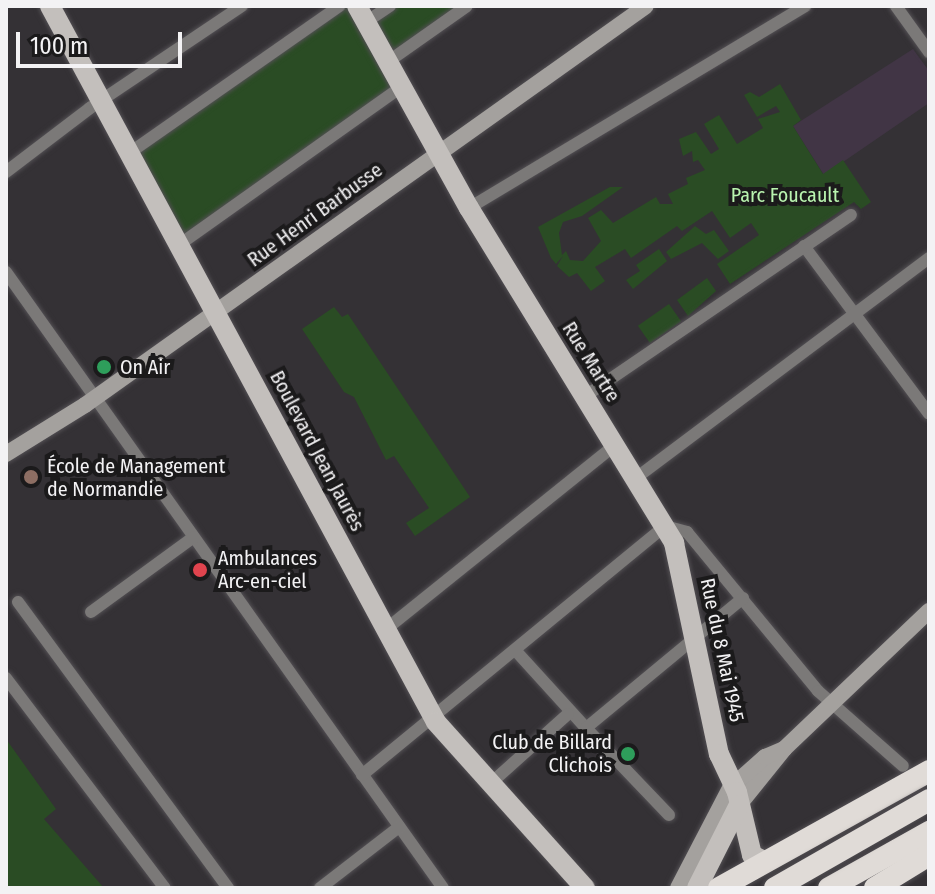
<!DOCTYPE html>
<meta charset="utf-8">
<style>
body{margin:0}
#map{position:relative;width:935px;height:894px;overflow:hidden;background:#343135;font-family:"Fira Sans Condensed",sans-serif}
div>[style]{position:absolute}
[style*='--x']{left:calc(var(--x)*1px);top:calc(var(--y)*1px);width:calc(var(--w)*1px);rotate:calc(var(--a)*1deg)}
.education>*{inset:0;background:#413545}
.green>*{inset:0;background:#2a4c24;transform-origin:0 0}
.roads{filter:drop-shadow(0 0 2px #535054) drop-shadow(0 0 2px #535054)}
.street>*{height:12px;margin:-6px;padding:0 6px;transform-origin:6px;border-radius:6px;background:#7b7978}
.secondary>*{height:16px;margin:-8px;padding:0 8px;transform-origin:8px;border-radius:8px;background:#a4a19e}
.primary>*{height:20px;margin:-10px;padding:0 10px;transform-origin:10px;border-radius:10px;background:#c3bfbc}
.highway>*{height:22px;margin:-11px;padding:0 11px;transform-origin:11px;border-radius:11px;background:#e0dbd7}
.bridges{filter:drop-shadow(0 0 2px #535054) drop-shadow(0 0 2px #535054)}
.highway-bridge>*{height:22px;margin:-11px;padding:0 11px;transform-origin:11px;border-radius:11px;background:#e0dbd7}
.dots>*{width:22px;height:22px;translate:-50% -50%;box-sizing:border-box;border:4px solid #1b1a1b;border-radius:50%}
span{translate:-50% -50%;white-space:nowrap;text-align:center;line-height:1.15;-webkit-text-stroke:8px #1b1a1b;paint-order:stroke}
.park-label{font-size:20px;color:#b9f3af}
.street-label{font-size:20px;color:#f3f2f4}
.poi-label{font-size:20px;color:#f3f2f4}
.left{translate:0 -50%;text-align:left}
.right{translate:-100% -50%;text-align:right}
.frame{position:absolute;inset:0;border:8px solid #f3f2f4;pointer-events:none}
.scale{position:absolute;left:16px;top:32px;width:166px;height:36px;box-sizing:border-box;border:4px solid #f3f2f4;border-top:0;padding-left:10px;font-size:24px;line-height:28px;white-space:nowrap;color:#f3f2f4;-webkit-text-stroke:6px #1b1a1b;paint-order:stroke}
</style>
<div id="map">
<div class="education">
<div style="clip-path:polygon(913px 49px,929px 71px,929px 103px,824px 175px,793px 126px)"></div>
</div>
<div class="green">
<div style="clip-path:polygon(339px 6px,357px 6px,366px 22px,390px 6px,467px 6px,390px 61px,403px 86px,179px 245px,128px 154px)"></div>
<div style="clip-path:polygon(780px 84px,801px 120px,793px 126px,823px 174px,843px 160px,871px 202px,861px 209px,854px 202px,730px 284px,717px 264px,759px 235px,751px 223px,730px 238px,712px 211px,682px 231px,677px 226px,631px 258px,625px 249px,595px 267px,605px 281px,591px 291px,577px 273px,569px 277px,557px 266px,563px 256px,556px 264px,551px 258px,538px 227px,610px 187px,623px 187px,582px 216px,563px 222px,559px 233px,562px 255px,566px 251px,570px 260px,583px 261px,601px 241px,588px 218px,601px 210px,613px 223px,656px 197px,660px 204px,673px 204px,668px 194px,688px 184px,686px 178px,705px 170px,698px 160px,693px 162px,692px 151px,683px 156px,679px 139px,696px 132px,711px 154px,719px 149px,704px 124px,719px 115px,737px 144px,763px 128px,758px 119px,780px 112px,776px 106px,757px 117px,744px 95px,750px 92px,759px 97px)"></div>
<div style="clip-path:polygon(695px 226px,706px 234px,714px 230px,729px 251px,718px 259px,702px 243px,671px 259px,666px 252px)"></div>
<div style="clip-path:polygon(659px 249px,667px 261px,633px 289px,626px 280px,640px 271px,636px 265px)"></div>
<div style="clip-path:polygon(707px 278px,716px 291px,688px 316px,677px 300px)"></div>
<div style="left:669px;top:304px;width:21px;height:38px;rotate:55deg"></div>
<div style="clip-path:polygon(334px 307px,342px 317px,348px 314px,470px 497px,415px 536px,406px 523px,429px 508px,394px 456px,386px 460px,354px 397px,344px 392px,302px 329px)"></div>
<div style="clip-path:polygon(6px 739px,56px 809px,44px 819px,104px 888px,6px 888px)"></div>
</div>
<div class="roads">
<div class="street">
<div style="--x:896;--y:6;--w:57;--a:54.3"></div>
<div style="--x:366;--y:22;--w:29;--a:-34"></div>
<div style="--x:389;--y:61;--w:95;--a:-35.2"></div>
<div style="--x:128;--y:154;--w:258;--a:-35"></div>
<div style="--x:6;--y:172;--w:106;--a:-37.3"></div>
<div style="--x:90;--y:108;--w:183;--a:-33.9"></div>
<div style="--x:469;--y:208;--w:392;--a:-31"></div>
<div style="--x:179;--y:245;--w:275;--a:-35.4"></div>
<div style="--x:804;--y:246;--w:209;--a:53.3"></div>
<div style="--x:6;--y:272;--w:755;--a:54.65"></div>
<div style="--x:584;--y:397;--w:323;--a:-34.3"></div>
<div style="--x:636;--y:478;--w:366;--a:-36.9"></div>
<div style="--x:18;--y:602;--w:355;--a:53.7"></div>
<div style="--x:91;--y:612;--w:127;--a:-36.1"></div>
<div style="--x:385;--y:630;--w:294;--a:-38.8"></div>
<div style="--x:515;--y:650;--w:105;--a:47.7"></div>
<div style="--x:6;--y:678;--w:263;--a:52.9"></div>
<div style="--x:362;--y:775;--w:392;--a:-39.4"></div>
<div style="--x:665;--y:526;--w:23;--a:15"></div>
<div style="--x:687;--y:532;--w:206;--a:50.5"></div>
<div style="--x:818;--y:691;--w:113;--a:41.4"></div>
<div style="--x:491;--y:783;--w:103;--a:-41.9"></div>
<div style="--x:669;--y:815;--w:120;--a:-133.7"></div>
<div style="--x:586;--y:728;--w:204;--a:-39.6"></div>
<div style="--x:320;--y:888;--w:100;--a:-37.7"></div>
</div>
<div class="secondary">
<div style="--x:6;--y:454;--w:93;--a:-31.8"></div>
<div style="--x:85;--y:405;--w:688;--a:-35.42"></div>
<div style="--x:739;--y:805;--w:72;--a:-51.2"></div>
<div style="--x:784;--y:749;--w:200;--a:-43.6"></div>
<div style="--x:678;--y:888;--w:113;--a:-62.5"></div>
<div style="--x:730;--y:788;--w:47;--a:-41.5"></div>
<div style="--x:765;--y:757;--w:21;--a:-23"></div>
</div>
<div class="primary">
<div style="--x:50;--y:6;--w:813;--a:61.67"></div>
<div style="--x:436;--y:722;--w:223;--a:48.1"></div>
<div style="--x:357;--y:6;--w:231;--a:61"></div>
<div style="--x:469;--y:208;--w:393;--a:58.5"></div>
<div style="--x:674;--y:543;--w:216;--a:78"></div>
<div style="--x:719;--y:754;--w:42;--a:64.7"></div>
<div style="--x:737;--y:792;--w:65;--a:76.6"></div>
<div style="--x:752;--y:855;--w:16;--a:27"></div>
<div style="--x:697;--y:888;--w:93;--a:-63.2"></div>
</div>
<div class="highway">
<div style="--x:719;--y:888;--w:240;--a:-29.1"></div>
<div style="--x:829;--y:888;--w:115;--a:-29.2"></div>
<div style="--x:875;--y:888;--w:63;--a:-31.4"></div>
</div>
</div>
<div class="bridges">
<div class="highway-bridge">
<div style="--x:775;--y:888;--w:177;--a:-29.7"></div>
</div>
</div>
<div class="dots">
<div style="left:104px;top:367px;background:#2e9e5b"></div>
<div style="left:31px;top:477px;background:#8d6e63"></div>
<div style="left:200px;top:570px;background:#e0444e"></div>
<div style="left:628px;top:754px;background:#2e9e5b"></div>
</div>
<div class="park-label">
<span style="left:785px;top:195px">Parc Foucault</span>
</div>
<div class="street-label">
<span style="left:315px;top:215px;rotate:-36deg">Rue Henri Barbusse</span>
<span style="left:591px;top:362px;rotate:58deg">Rue Martre</span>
<span style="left:317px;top:451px;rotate:62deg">Boulevard Jean Jaurès</span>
<span style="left:722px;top:650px;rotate:78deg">Rue du 8 Mai 1945</span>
</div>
<div class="poi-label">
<span class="left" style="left:120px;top:367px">On Air</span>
<span class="left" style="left:47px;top:478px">École de Management<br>de Normandie</span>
<span class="left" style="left:218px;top:570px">Ambulances<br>Arc-en-ciel</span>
<span class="right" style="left:612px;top:754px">Club de Billard<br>Clichois</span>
</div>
<div class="frame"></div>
<div class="scale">100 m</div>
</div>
